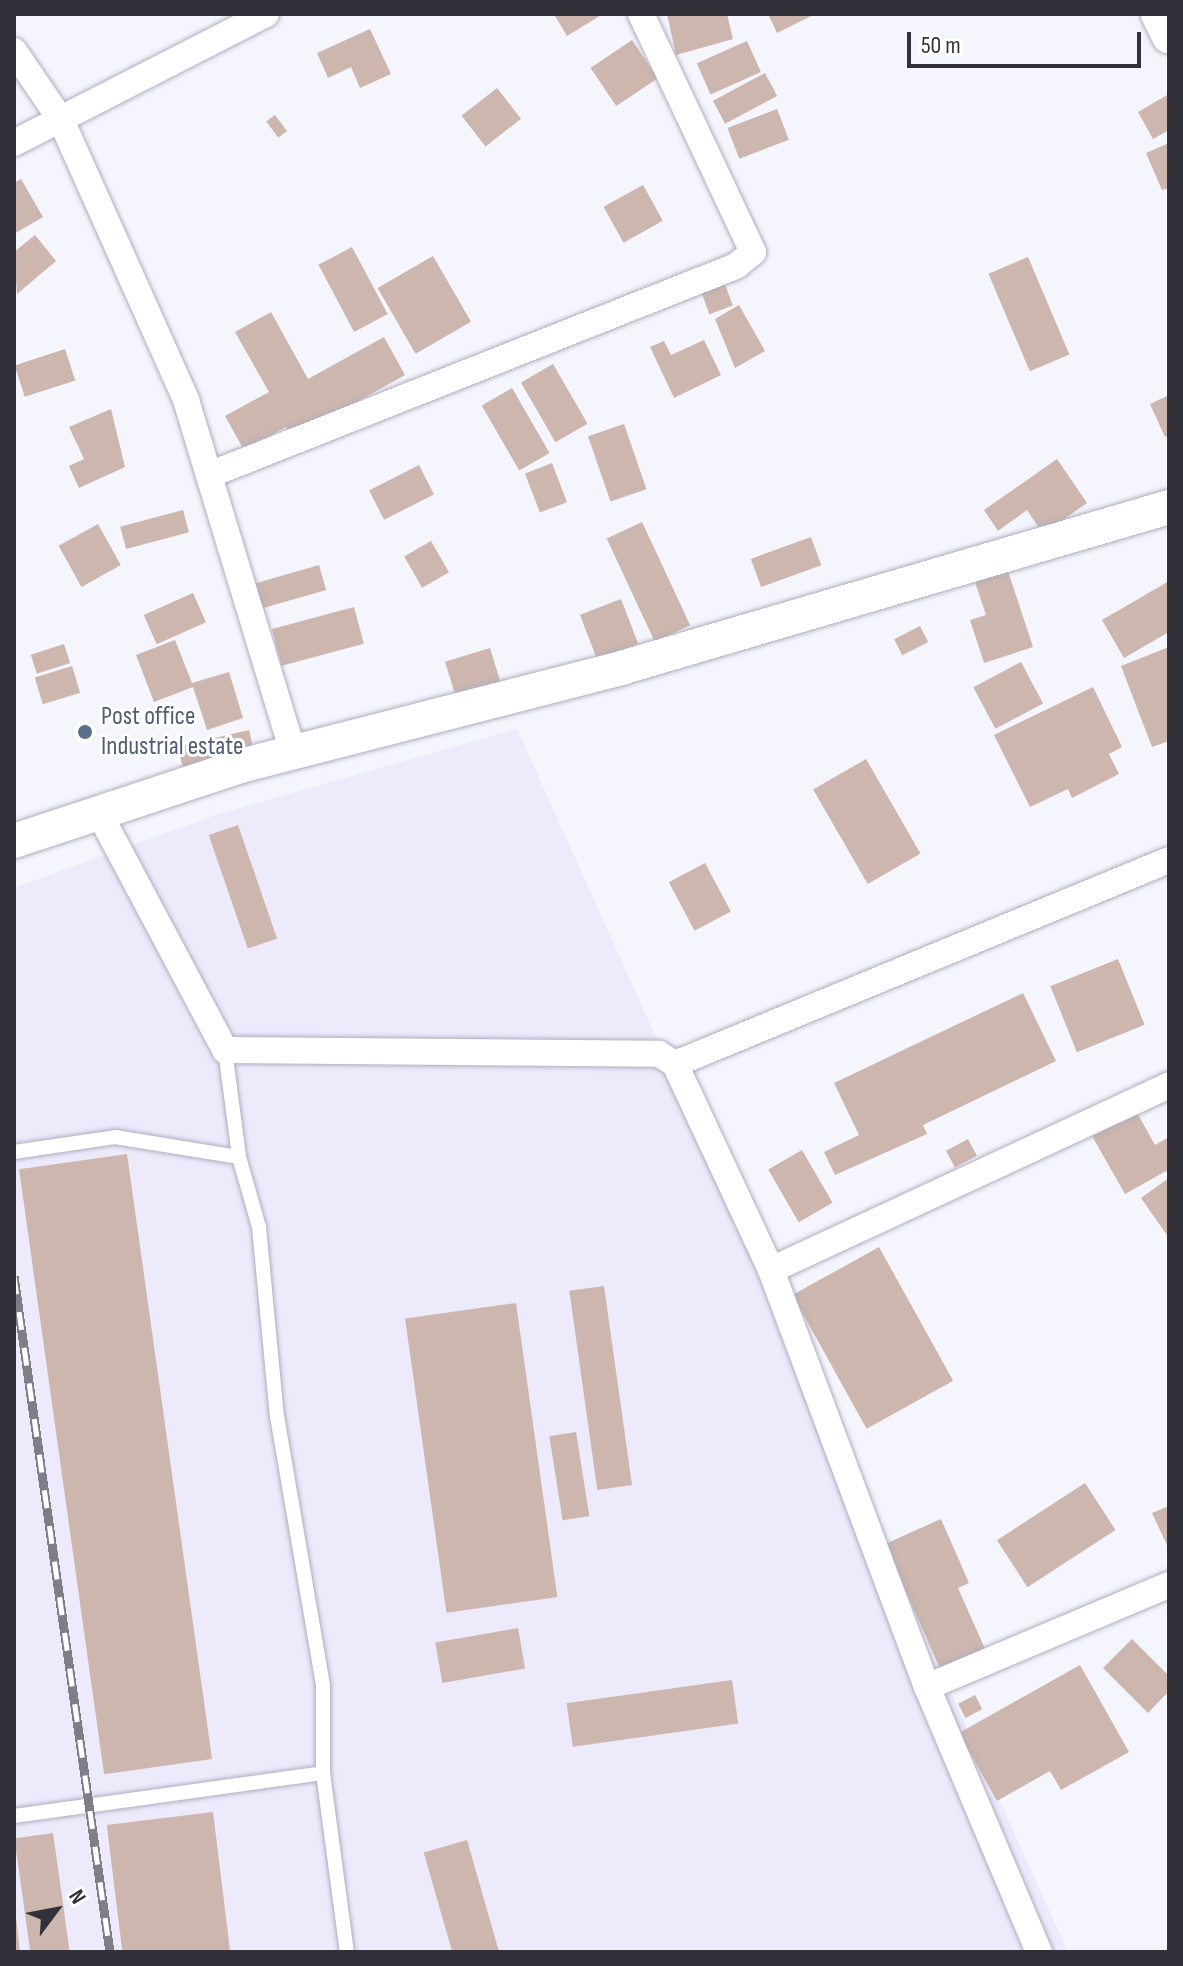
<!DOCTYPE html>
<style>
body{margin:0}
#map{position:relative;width:1183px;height:1966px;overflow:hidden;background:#f5f5fd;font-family:"Sofia Sans Condensed",sans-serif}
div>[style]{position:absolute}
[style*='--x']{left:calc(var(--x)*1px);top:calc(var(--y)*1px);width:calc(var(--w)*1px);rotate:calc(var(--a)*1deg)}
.built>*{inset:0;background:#eceafb}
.building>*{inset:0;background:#ccb6ad;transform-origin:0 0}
.roads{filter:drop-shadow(0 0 2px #afadc1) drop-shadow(0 0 2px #afadc1)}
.service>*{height:14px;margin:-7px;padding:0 7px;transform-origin:7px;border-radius:7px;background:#fff}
.minor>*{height:26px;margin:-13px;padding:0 13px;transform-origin:13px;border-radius:13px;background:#fff}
.tertiary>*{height:34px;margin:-17px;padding:0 17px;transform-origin:17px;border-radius:17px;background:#fff}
.rail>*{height:9px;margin-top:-4.5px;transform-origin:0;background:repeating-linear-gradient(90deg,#fff 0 18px,#7f7e86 0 36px);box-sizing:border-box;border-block:2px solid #7f7e86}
.dots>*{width:22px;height:22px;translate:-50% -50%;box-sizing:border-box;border:4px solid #fff;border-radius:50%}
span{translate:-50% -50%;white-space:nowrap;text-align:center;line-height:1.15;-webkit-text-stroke:6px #fff;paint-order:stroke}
.service-label{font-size:26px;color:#4e5e75}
.left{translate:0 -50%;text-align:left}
.frame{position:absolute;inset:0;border:16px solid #323139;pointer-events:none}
.north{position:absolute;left:16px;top:1870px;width:80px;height:80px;-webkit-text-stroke:6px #fff;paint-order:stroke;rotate:58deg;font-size:22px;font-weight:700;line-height:32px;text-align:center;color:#323139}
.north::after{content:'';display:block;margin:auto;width:28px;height:36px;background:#323139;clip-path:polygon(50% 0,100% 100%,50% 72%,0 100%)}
.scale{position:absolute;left:907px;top:32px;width:234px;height:36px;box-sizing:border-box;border:4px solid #323139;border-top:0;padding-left:10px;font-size:24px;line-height:28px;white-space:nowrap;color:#323139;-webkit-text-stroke:6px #fff;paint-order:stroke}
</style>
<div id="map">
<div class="built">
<div style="clip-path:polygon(517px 729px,1068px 1952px,14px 1952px,14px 888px,219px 814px)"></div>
</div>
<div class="building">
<div style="clip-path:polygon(554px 14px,603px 14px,567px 36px)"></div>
<div style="clip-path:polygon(667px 14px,727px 14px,733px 39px,676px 55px)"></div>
<div style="clip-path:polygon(768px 14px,815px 14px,777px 33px)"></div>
<div style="clip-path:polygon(370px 29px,391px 74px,360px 88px,351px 67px,328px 78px,317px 53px)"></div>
<div style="left:632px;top:40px;width:46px;height:50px;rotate:56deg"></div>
<div style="left:747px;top:41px;width:34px;height:55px;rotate:66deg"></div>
<div style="left:765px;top:73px;width:26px;height:59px;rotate:62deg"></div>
<div style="left:497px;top:88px;width:39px;height:45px;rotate:52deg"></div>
<div style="clip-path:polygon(1169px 94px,1169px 130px,1153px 139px,1138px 112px)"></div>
<div style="left:777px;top:109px;width:33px;height:53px;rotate:69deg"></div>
<div style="left:275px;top:115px;width:20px;height:11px;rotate:53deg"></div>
<div style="clip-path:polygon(1169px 143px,1169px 188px,1162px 190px,1146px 153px)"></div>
<div style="clip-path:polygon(21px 179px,43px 217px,14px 234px,14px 183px)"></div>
<div style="left:643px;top:185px;width:41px;height:45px;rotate:61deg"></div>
<div style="clip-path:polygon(35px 235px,56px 261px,17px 294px,14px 252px)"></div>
<div style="left:352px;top:247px;width:76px;height:38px;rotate:62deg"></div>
<div style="left:433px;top:256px;width:76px;height:64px;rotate:60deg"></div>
<div style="left:1028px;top:257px;width:106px;height:43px;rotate:67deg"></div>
<div style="left:725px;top:284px;width:23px;height:25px;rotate:70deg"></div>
<div style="clip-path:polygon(739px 305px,765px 351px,735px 368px,715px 319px)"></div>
<div style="clip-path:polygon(271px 312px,308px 379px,384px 337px,405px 375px,292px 438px,286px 427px,244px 450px,225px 416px,269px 392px,235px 332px)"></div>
<div style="clip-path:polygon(704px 340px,721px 375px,674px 398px,650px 347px,664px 341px,671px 355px)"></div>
<div style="left:65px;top:349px;width:33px;height:53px;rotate:72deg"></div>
<div style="left:553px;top:364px;width:69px;height:37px;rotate:60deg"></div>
<div style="left:512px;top:388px;width:75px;height:35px;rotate:60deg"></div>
<div style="clip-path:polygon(1169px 395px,1169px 435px,1165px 437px,1150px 404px)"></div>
<div style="clip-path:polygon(111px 409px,125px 467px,79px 488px,69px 466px,84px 459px,69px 427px)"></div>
<div style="left:624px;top:424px;width:69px;height:38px;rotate:71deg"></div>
<div style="clip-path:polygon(1057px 459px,1087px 503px,1043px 534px,1027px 510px,998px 531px,984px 510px)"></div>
<div style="left:552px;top:463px;width:42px;height:29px;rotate:69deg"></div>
<div style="left:419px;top:465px;width:33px;height:56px;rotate:63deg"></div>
<div style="left:183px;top:510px;width:23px;height:65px;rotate:75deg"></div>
<div style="left:642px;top:522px;width:114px;height:39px;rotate:65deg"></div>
<div style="left:98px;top:524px;width:47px;height:45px;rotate:61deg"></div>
<div style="left:811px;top:537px;width:30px;height:64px;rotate:70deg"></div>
<div style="left:431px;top:541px;width:36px;height:31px;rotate:60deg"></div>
<div style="left:319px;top:565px;width:26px;height:69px;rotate:74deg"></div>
<div style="clip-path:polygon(1008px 571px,1033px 647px,984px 663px,970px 620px,986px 615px,975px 582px)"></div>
<div style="clip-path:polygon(1169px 581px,1169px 632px,1124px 658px,1102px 620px)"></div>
<div style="left:193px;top:593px;width:32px;height:54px;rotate:66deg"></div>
<div style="left:621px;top:599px;width:48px;height:44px;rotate:69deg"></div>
<div style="left:354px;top:607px;width:38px;height:85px;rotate:75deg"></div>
<div style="left:920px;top:626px;width:18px;height:29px;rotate:63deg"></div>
<div style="clip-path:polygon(175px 640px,192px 683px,229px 672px,243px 718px,207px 730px,193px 687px,154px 702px,136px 655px)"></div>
<div style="left:64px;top:644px;width:20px;height:35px;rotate:72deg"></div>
<div style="clip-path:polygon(1169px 647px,1169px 741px,1152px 747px,1121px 666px)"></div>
<div style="left:490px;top:648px;width:47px;height:47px;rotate:73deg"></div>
<div style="left:1021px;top:662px;width:47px;height:54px;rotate:62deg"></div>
<div style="left:72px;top:666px;width:28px;height:39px;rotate:73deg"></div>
<div style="clip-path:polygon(1093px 687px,1122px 747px,1109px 754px,1119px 774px,1072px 798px,1068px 789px,1030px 807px,994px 735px)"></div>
<div style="left:249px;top:730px;width:28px;height:73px;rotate:77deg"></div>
<div style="left:866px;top:759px;width:109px;height:61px;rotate:60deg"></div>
<div style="left:238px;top:825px;width:120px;height:31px;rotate:71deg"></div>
<div style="left:705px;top:863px;width:55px;height:41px;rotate:62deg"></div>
<div style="left:1118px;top:959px;width:71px;height:73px;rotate:68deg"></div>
<div style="clip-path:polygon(1023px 993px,1056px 1061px,923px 1125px,927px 1134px,835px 1175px,824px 1152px,859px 1135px,834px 1083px)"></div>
<div style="clip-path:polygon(1136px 1111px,1155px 1145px,1169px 1137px,1169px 1176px,1166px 1171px,1125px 1194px,1092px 1136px)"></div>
<div style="left:968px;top:1139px;width:19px;height:25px;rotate:62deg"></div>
<div style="left:802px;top:1150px;width:61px;height:39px;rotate:60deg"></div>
<div style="left:127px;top:1154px;width:611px;height:109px;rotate:82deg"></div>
<div style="clip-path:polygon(1169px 1178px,1169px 1238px,1141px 1198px)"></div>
<div style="left:879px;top:1247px;width:153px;height:99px;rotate:61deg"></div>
<div style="left:604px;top:1286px;width:201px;height:35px;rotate:82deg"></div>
<div style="left:516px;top:1303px;width:297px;height:112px;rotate:82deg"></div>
<div style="left:576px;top:1432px;width:85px;height:27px;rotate:81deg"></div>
<div style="left:1085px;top:1483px;width:56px;height:105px;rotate:57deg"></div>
<div style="clip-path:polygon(1169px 1506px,1169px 1549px,1152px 1513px)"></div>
<div style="clip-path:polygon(941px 1519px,969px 1583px,958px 1588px,986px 1651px,941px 1671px,885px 1544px)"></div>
<div style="left:518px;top:1628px;width:41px;height:84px;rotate:80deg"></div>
<div style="clip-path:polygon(1132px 1639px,1169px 1676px,1169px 1691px,1148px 1713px,1103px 1668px)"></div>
<div style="clip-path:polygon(1080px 1665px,1129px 1752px,1061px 1790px,1050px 1771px,997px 1801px,959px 1733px)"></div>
<div style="left:732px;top:1680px;width:44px;height:167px;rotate:82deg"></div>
<div style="left:975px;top:1695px;width:16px;height:19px;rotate:63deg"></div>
<div style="left:213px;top:1812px;width:141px;height:107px;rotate:83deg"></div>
<div style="left:53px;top:1833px;width:120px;height:39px;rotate:82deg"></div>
<div style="left:467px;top:1840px;width:117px;height:45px;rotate:74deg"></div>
<div style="clip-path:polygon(14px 1917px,16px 1917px,20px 1952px,14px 1952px)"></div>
</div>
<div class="roads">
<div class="service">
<div style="--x:225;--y:1050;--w:108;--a:82.5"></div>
<div style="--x:239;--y:1157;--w:73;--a:74.1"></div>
<div style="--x:259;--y:1227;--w:190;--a:84.6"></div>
<div style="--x:277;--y:1416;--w:273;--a:80.3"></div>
<div style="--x:323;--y:1685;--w:88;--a:90"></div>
<div style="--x:323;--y:1773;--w:181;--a:82.4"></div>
<div style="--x:14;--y:1152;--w:102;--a:-8.4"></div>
<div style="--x:115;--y:1137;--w:126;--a:9.2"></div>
<div style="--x:14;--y:1816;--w:312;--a:-7.9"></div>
</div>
<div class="minor">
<div style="--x:14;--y:51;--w:83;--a:55.7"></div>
<div style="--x:61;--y:120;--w:307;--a:65.9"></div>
<div style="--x:186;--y:400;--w:368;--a:73.1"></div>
<div style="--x:14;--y:143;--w:283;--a:-27.1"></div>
<div style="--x:209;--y:475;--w:567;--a:-21.63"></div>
<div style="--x:736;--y:266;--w:22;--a:-39"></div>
<div style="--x:753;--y:252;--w:263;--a:-115.2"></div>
<div style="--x:98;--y:811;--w:271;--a:62"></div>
<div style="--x:225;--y:1050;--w:434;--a:0.5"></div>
<div style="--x:659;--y:1054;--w:19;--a:32"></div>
<div style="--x:675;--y:1064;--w:227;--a:65"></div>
<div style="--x:771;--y:1270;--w:445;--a:69.5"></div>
<div style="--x:927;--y:1687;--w:288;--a:67.1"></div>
<div style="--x:675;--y:1064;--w:534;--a:-22.44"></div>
<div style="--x:771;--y:1270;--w:439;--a:-24.9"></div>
<div style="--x:927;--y:1687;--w:263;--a:-22.9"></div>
</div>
<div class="tertiary">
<div style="--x:1158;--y:14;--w:25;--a:64"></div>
<div style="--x:14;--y:841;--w:242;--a:-18.3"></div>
<div style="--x:244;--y:765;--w:389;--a:-14.4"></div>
<div style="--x:621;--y:668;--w:571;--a:-16.37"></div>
</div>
</div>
<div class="rail">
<div style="--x:14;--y:1276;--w:683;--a:81.92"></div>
</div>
<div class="dots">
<div style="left:85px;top:732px;background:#5c6f8a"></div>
</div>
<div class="service-label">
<span class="left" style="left:101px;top:732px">Post office<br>Industrial estate</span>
</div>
<div class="frame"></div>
<div class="north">N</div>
<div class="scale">50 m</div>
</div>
